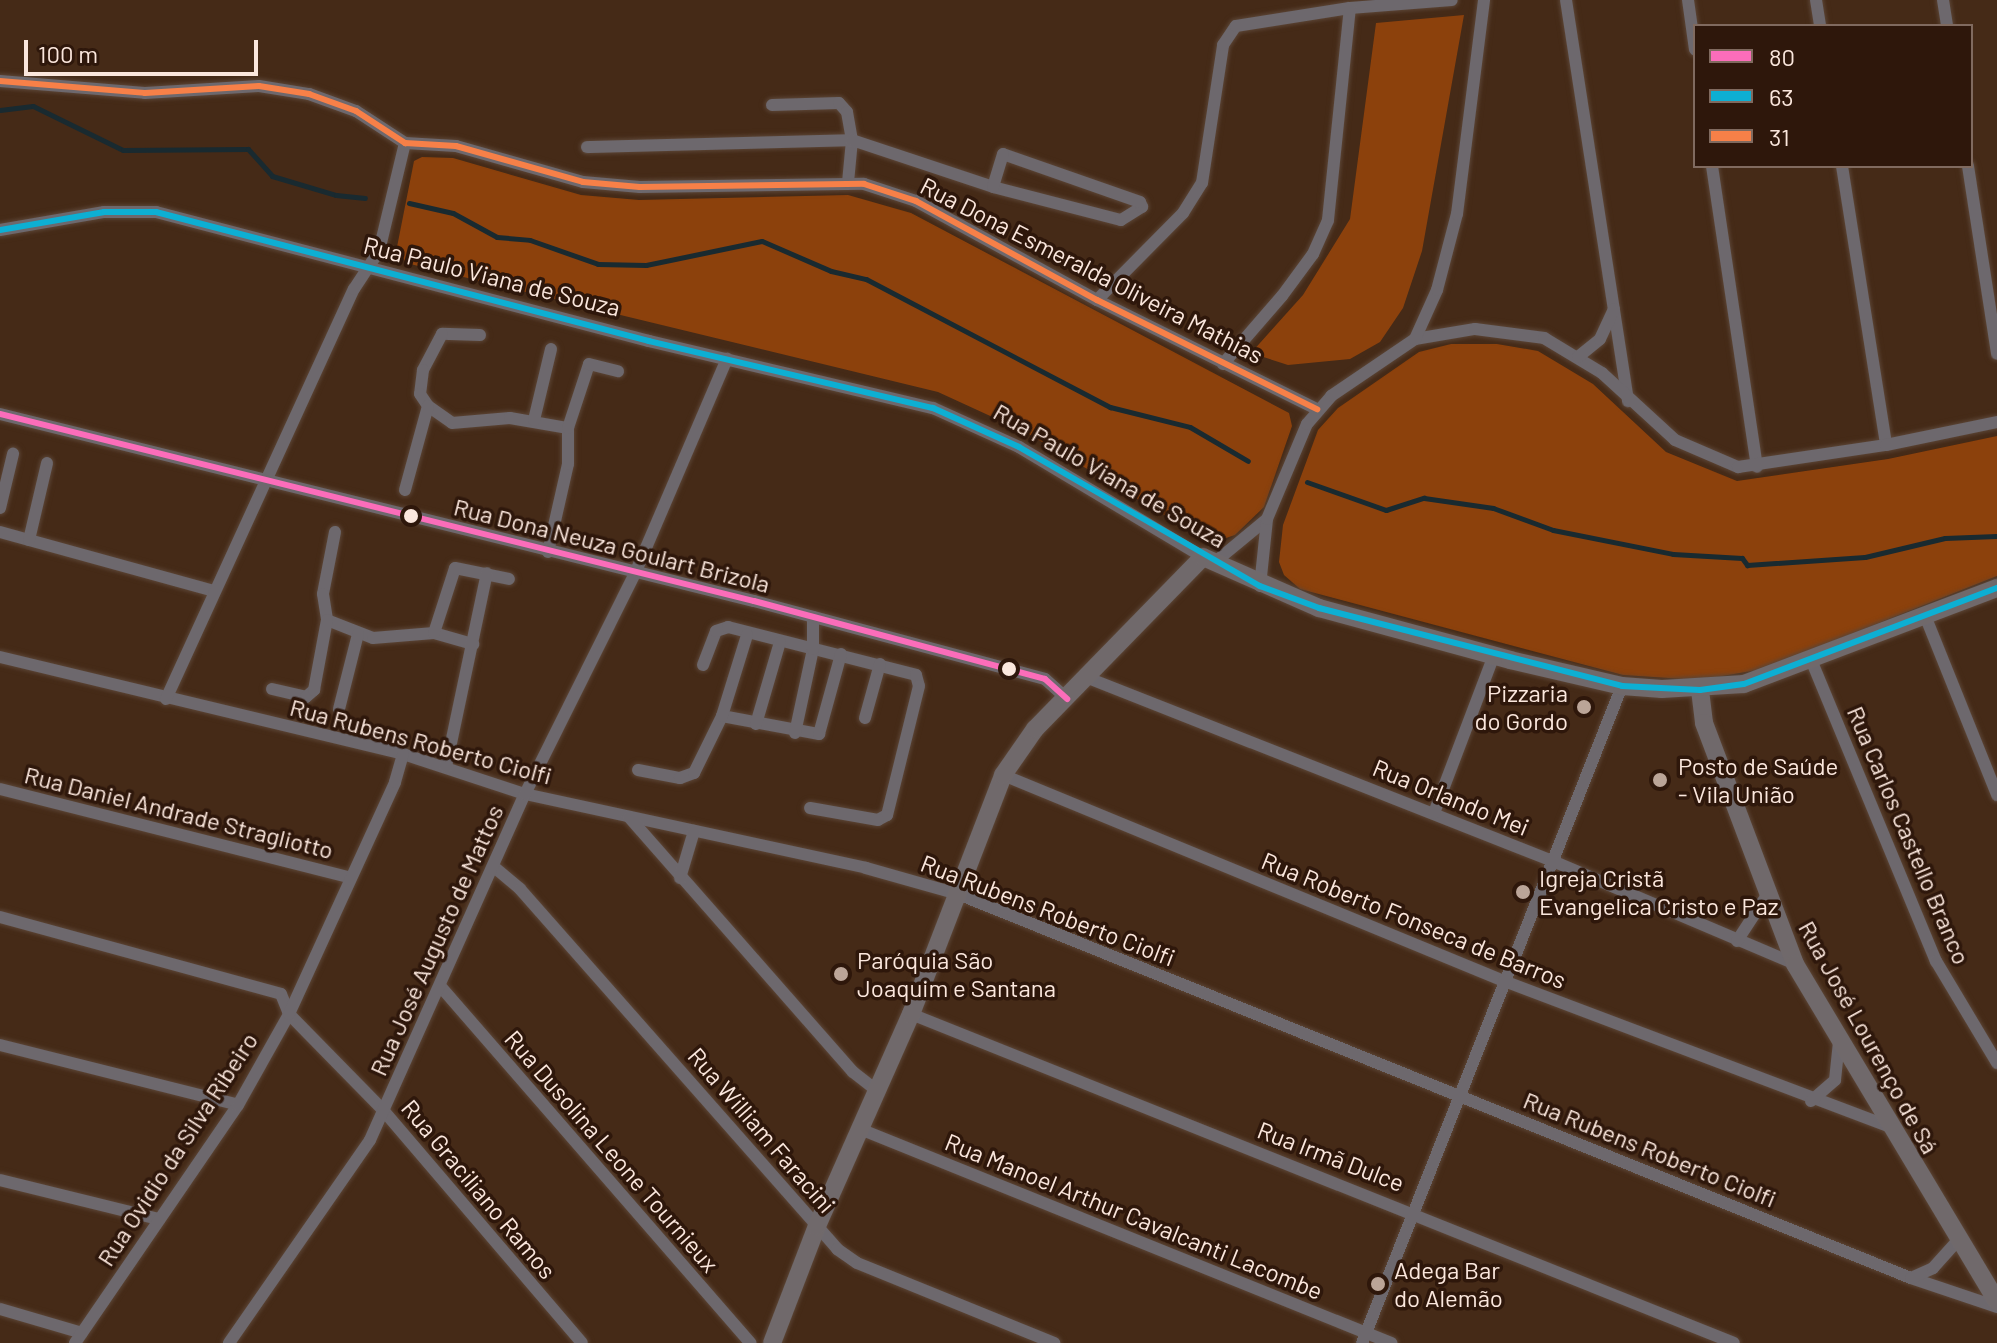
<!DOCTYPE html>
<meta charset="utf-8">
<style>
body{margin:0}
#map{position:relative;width:1997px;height:1343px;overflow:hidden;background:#452a17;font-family:Barlow,sans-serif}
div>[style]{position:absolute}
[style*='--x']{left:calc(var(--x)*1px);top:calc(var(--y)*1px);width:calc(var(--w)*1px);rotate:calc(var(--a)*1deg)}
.green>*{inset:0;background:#8c410c}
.stream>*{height:5px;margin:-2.5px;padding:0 2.5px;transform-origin:2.5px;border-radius:2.5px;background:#192a30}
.roads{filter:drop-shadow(0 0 2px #5b4536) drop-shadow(0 0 2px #5b4536)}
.street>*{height:12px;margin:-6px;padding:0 6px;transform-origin:6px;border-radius:6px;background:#6d686d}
.secondary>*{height:18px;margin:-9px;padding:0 9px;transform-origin:9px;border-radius:9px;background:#70696b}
.bus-1>*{height:6px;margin:-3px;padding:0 3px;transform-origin:3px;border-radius:3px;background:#fb6dba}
.bus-2>*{height:6px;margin:-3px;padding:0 3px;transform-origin:3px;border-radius:3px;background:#0dafd3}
.bus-3>*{height:6px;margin:-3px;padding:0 3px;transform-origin:3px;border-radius:3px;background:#f78048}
.dots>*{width:22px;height:22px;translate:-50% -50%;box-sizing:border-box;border:4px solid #2e170b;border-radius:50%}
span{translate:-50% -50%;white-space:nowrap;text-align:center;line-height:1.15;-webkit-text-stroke:7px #2e170b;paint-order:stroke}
.street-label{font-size:24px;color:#fbe7dd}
.poi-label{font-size:24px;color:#fbe7dd}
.right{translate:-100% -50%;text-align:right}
.left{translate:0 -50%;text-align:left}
.legend{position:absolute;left:1693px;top:24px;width:280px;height:144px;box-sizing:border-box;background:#2e170b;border:2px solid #806a5f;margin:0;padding:10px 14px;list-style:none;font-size:24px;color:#fbe7dd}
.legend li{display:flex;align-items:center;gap:16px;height:40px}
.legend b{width:40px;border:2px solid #806a5f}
.scale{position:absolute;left:24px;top:40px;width:234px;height:36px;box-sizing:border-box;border:4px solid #fbe7dd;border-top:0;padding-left:10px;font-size:24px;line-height:28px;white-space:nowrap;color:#fbe7dd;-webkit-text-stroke:6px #2e170b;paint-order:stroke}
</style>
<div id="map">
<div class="green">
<div style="clip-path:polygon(1464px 15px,1422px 251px,1403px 308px,1380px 342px,1350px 359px,1288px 365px,1251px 353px,1303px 295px,1350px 219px,1376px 23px)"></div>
<div style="clip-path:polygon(422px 157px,453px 158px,581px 195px,639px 200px,848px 195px,911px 213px,1289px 413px,1292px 426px,1264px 507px,1235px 535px,1211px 543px,1027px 433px,938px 392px,406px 263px,397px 247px,414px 161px)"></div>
<div style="clip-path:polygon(1451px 344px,1497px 344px,1538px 351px,1593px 384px,1666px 452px,1737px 481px,1888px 459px,1997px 436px,1997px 576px,1763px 669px,1699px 680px,1623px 675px,1300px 589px,1284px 575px,1279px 562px,1283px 525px,1318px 430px,1338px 408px,1419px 352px)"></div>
</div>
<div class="stream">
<div style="--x:0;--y:110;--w:33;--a:-7"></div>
<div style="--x:33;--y:106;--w:100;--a:26.1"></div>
<div style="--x:123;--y:150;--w:125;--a:-0.5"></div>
<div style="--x:248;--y:149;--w:36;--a:48"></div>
<div style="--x:272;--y:176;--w:67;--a:16.5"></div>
<div style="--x:336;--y:195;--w:29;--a:6"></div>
<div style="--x:409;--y:203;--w:45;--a:12.8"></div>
<div style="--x:453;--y:213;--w:50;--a:28.6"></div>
<div style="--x:497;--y:237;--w:33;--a:5"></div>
<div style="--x:530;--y:240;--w:72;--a:19.4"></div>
<div style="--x:598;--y:264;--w:48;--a:1.2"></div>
<div style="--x:646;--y:265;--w:118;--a:-11.7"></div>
<div style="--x:762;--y:241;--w:75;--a:23.5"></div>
<div style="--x:831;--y:271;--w:36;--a:13"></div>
<div style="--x:866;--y:279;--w:276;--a:27.7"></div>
<div style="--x:1110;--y:407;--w:82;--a:14"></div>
<div style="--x:1190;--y:427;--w:67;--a:30.4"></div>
<div style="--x:1307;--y:482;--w:84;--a:19.5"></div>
<div style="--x:1386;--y:510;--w:40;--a:-18"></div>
<div style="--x:1424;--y:498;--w:70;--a:8.2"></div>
<div style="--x:1493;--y:508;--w:64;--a:20.1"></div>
<div style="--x:1553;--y:530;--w:122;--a:11.3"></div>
<div style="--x:1673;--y:554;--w:69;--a:3.3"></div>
<div style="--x:1742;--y:558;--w:9;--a:54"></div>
<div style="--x:1747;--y:565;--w:118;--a:-3.9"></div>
<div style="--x:1865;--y:557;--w:82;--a:-13.4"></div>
<div style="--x:1945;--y:538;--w:52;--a:-2.2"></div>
</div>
<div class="roads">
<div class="street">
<div style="--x:1566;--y:0;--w:406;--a:81.2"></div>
<div style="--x:1688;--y:0;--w:50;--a:82"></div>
<div style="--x:1816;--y:0;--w:26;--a:81"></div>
<div style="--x:1943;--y:0;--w:26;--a:81"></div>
<div style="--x:0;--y:81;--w:145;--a:4.7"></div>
<div style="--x:145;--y:93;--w:114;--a:-3.5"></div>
<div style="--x:259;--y:86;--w:51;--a:9.1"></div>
<div style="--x:309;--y:94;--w:50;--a:19.9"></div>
<div style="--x:356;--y:111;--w:59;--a:33.1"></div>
<div style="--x:405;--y:143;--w:51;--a:3.4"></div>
<div style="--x:456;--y:146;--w:132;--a:15.8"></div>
<div style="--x:583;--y:182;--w:57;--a:5"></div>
<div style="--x:640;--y:187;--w:224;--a:-0.8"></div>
<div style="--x:864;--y:184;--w:55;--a:18.1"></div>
<div style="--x:916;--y:201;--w:206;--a:28.7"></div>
<div style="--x:1097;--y:300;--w:246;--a:26.4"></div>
<div style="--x:772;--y:105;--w:67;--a:-1.7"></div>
<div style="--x:839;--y:103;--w:12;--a:48"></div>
<div style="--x:847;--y:112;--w:28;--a:80"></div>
<div style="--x:852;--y:140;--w:42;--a:95.4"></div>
<div style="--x:587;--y:147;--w:265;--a:-1.5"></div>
<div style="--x:852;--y:140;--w:149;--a:18.4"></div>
<div style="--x:993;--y:187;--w:132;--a:14.5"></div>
<div style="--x:1121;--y:220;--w:25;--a:-32"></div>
<div style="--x:1142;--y:207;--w:5;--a:-112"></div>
<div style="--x:1140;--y:202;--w:145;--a:-160.7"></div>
<div style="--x:1003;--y:154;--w:34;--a:107"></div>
<div style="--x:1712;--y:166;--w:304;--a:81.5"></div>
<div style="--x:1842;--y:166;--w:282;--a:81"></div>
<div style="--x:1968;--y:166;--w:190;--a:81.2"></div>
<div style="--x:0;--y:230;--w:106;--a:-9.8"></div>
<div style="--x:104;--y:212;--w:52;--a:0"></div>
<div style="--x:156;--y:212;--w:510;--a:14.66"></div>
<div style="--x:649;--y:341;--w:292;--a:13.3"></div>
<div style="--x:933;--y:408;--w:94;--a:24.4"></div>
<div style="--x:1019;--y:447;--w:214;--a:30.9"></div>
<div style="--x:1097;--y:300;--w:122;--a:-45.3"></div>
<div style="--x:1183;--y:213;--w:36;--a:-58"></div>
<div style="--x:1202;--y:183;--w:140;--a:-81.3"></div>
<div style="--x:1223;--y:45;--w:23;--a:-56"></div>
<div style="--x:1236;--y:26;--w:115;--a:-9"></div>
<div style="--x:1350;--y:8;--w:102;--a:-4.5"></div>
<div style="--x:480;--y:335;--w:38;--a:-178"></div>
<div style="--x:442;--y:334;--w:41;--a:117.8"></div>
<div style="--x:423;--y:370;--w:24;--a:97"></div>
<div style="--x:420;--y:394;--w:14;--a:56"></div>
<div style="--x:428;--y:406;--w:29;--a:35"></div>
<div style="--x:452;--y:423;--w:58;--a:-4.9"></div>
<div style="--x:510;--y:418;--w:59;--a:9.8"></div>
<div style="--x:1415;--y:339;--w:61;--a:-9.5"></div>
<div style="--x:1475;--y:329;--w:70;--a:7.4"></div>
<div style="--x:1544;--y:338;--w:68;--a:31.1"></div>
<div style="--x:1602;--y:373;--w:99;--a:42.5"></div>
<div style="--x:1675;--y:440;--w:69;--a:23.2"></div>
<div style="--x:1738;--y:467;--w:150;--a:-8.5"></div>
<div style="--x:1886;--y:445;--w:113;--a:-11.7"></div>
<div style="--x:1578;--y:357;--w:28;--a:-39"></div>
<div style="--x:1600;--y:339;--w:33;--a:-65"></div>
<div style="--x:1223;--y:364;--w:90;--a:-49.1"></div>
<div style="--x:1282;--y:296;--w:52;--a:-53.6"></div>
<div style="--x:1313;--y:254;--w:37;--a:-66"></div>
<div style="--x:1328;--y:220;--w:213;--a:-84.1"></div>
<div style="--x:0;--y:414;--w:777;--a:13.93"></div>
<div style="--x:754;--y:601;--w:301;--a:15"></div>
<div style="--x:1045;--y:679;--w:30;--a:42"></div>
<div style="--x:534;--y:420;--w:73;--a:-76.5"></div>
<div style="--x:405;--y:490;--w:87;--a:-74.7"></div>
<div style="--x:0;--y:508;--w:56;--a:-76.5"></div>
<div style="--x:0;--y:532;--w:222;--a:15.4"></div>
<div style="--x:335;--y:532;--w:63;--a:101"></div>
<div style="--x:323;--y:594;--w:26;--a:81"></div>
<div style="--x:327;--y:620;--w:49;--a:21.4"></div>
<div style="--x:373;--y:638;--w:61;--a:-4.7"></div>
<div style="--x:434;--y:633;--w:41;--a:15.8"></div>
<div style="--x:29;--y:540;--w:79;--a:-76.8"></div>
<div style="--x:548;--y:552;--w:90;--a:-77.2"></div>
<div style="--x:568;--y:464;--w:36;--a:-90"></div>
<div style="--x:568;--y:428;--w:67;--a:-71.8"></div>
<div style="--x:589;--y:364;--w:30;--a:14"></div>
<div style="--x:1215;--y:562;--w:67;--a:-39.6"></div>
<div style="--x:1260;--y:586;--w:67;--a:-84"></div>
<div style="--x:1267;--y:519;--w:103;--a:-67.2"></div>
<div style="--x:1307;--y:424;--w:37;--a:-49"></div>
<div style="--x:1331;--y:396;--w:102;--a:-34.2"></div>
<div style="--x:1415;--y:339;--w:54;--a:-65.8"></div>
<div style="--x:1437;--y:290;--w:79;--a:-75.3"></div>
<div style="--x:1457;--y:214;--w:216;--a:-82.8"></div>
<div style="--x:1926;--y:618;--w:191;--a:68.1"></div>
<div style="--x:434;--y:633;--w:68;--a:-72.1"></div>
<div style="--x:455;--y:568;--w:55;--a:11.5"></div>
<div style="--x:0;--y:657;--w:415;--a:13.5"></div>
<div style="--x:403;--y:754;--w:128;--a:18.2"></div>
<div style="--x:525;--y:794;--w:349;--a:12.2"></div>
<div style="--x:866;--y:868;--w:96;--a:15.8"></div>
<div style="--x:958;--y:894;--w:1027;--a:21.95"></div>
<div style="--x:1911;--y:1278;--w:91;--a:18.6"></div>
<div style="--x:1812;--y:662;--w:324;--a:67.5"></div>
<div style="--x:1936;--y:961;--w:119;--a:59.1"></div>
<div style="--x:703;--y:665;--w:36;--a:-69"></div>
<div style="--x:716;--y:631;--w:13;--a:-18"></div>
<div style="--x:728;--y:627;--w:194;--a:14.3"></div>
<div style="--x:916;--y:675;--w:11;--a:75"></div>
<div style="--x:919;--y:686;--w:133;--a:103.9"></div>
<div style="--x:887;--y:815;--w:10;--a:151"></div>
<div style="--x:878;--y:820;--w:69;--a:-170"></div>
<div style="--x:1088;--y:678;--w:502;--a:21.5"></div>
<div style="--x:1555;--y:862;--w:261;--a:23"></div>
<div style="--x:272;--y:689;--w:35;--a:13"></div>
<div style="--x:306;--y:697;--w:11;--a:-41"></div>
<div style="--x:314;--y:690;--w:71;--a:-79.5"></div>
<div style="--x:166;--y:699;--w:451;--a:-65.4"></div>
<div style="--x:354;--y:289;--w:45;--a:-56.7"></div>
<div style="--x:379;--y:251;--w:111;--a:-76.5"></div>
<div style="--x:339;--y:709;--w:77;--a:-75.8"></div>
<div style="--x:722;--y:716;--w:99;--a:10.5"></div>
<div style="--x:819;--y:734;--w:83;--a:-74.6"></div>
<div style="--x:865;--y:718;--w:56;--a:-74.5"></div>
<div style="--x:756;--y:724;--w:85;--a:-73.7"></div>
<div style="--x:795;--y:733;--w:86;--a:-77.9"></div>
<div style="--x:813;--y:649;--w:32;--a:-90"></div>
<div style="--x:446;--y:767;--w:198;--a:-78.1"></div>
<div style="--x:638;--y:770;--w:43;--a:10.8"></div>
<div style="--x:680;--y:778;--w:15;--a:-20"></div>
<div style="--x:694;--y:773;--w:64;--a:-63.8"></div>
<div style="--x:722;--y:716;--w:85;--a:-72.8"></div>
<div style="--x:1003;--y:775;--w:542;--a:22.35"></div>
<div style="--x:1504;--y:981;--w:410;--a:20.7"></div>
<div style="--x:0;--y:789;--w:359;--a:14.2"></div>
<div style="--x:1434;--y:813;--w:169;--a:-69.2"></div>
<div style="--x:629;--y:817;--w:339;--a:48.7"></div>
<div style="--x:853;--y:1072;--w:31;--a:38"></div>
<div style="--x:494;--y:867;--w:34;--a:40"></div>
<div style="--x:520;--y:889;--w:480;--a:48.6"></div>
<div style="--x:837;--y:1249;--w:24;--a:35"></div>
<div style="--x:857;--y:1263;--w:213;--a:22.1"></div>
<div style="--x:680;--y:878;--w:49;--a:-73.4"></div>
<div style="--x:0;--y:917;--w:291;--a:15.3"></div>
<div style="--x:281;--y:994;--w:22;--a:68"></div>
<div style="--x:289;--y:1014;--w:134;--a:45.6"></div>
<div style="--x:383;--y:1110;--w:306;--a:49.5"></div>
<div style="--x:1737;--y:941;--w:55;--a:-56.9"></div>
<div style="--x:441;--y:987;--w:472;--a:49"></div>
<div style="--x:911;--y:1014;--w:886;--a:21.79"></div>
<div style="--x:0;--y:1045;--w:245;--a:14.1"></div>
<div style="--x:1811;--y:1101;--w:32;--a:-41"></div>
<div style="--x:1835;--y:1080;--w:38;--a:-84"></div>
<div style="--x:860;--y:1129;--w:573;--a:21.95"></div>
<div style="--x:0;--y:1180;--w:164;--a:13.8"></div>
<div style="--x:1911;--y:1278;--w:24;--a:-24"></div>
<div style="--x:1933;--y:1268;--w:38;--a:-48"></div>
<div style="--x:0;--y:1309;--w:85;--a:16.3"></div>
<div style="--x:75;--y:1343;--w:288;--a:-55.6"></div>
<div style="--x:238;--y:1105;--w:104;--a:-60.7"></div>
<div style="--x:289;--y:1014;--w:255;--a:-65.4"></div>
<div style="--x:395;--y:782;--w:29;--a:-74"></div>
<div style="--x:229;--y:1343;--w:247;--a:-55.2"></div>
<div style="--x:370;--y:1140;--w:379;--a:-65.9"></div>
<div style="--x:525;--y:794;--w:249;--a:-63.5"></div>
<div style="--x:636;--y:571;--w:231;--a:-66.8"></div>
<div style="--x:1362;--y:1343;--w:707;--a:-68.41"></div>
</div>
<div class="secondary">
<div style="--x:1700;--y:690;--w:33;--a:83"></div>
<div style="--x:1704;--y:723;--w:258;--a:69.3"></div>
<div style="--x:1795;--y:964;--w:393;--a:59.1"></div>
<div style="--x:772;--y:1343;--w:125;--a:-69"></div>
<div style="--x:817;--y:1226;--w:232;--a:-66.1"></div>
<div style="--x:911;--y:1014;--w:256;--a:-68.9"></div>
<div style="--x:1003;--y:775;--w:56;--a:-55.2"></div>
<div style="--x:1035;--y:729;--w:240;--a:-45.7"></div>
<div style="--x:1203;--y:557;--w:127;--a:23.7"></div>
<div style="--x:1319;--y:608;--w:198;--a:15.2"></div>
<div style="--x:1510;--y:660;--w:115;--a:13.1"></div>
<div style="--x:1622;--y:686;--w:40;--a:4.3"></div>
<div style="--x:1662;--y:689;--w:82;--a:-3.5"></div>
<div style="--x:1744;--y:684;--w:271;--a:-20.8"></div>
</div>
</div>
<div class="bus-1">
<div style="--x:0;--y:414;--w:777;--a:13.93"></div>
<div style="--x:754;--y:601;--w:301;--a:15"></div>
<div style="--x:1045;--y:679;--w:30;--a:42"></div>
</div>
<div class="bus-2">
<div style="--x:0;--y:230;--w:106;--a:-9.8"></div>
<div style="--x:104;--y:212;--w:52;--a:0"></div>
<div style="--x:156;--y:212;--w:510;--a:14.66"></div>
<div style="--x:649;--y:341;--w:292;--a:13.3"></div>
<div style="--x:933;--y:408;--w:94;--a:24.4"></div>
<div style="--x:1019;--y:447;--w:278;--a:30"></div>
<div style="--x:1260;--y:586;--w:63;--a:20.4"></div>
<div style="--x:1319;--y:608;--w:313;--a:14.4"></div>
<div style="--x:1622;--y:686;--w:78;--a:2.9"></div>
<div style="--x:1700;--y:690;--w:44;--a:-7.8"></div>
<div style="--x:1744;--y:684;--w:271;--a:-20.8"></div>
</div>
<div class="bus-3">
<div style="--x:0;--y:81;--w:145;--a:4.7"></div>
<div style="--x:145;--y:93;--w:114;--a:-3.5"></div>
<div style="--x:259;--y:86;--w:51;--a:9.1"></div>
<div style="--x:309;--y:94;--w:50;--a:19.9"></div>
<div style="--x:356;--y:111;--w:59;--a:33.1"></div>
<div style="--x:405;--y:143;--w:51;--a:3.4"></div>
<div style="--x:456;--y:146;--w:132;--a:15.8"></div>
<div style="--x:583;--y:182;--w:57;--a:5"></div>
<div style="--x:640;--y:187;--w:224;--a:-0.8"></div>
<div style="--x:864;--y:184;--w:55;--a:18.1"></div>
<div style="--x:916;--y:201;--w:206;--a:28.7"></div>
<div style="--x:1097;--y:300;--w:246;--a:26.4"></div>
</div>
<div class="dots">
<div style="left:411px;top:516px;background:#fbe7dd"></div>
<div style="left:1009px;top:669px;background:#fbe7dd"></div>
<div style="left:1584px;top:707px;background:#bba598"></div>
<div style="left:1660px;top:780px;background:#bba598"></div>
<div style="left:1523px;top:892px;background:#bba598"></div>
<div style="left:841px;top:974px;background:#bba598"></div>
<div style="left:1378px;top:1284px;background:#bba598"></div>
</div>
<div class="street-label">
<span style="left:1092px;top:270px;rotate:27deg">Rua Dona Esmeralda Oliveira Mathias</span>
<span style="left:492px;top:276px;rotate:14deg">Rua Paulo Viana de Souza</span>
<span style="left:1110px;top:475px;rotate:30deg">Rua Paulo Viana de Souza</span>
<span style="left:612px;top:545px;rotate:14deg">Rua Dona Neuza Goulart Brizola</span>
<span style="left:421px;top:741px;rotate:15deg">Rua Rubens Roberto Ciolfi</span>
<span style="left:1451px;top:797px;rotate:22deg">Rua Orlando Mei</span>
<span style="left:179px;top:812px;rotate:14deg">Rua Daniel Andrade Stragliotto</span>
<span style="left:1909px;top:835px;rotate:67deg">Rua Carlos Castello Branco</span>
<span style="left:1048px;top:910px;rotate:21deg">Rua Rubens Roberto Ciolfi</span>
<span style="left:1414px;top:920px;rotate:22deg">Rua Roberto Fonseca de Barros</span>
<span style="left:436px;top:940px;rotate:-66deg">Rua José Augusto de Mattos</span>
<span style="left:1869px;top:1037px;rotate:61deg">Rua José Lourenço de Sá</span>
<span style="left:762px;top:1130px;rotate:49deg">Rua William Faracini</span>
<span style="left:177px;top:1149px;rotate:-57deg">Rua Ovidio da Silva Ribeiro</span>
<span style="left:1650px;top:1149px;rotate:22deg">Rua Rubens Roberto Ciolfi</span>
<span style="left:612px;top:1151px;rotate:49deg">Rua Dusolina Leone Tournieux</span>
<span style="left:1331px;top:1156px;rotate:21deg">Rua Irmã Dulce</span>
<span style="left:479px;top:1189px;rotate:50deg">Rua Graciliano Ramos</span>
<span style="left:1134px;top:1216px;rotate:22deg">Rua Manoel Arthur Cavalcanti Lacombe</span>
</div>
<div class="poi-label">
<span class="right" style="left:1568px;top:707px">Pizzaria<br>do Gordo</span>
<span class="left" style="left:1678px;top:780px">Posto de Saúde<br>- Vila União</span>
<span class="left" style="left:1539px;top:892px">Igreja Cristã<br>Evangelica Cristo e Paz</span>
<span class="left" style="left:857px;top:974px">Paróquia São<br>Joaquim e Santana</span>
<span class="left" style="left:1394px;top:1284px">Adega Bar<br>do Alemão</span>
</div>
<ul class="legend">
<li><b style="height:10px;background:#fb6dba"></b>80</li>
<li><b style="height:10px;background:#0dafd3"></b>63</li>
<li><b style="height:10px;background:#f78048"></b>31</li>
</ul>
<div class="scale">100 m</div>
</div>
